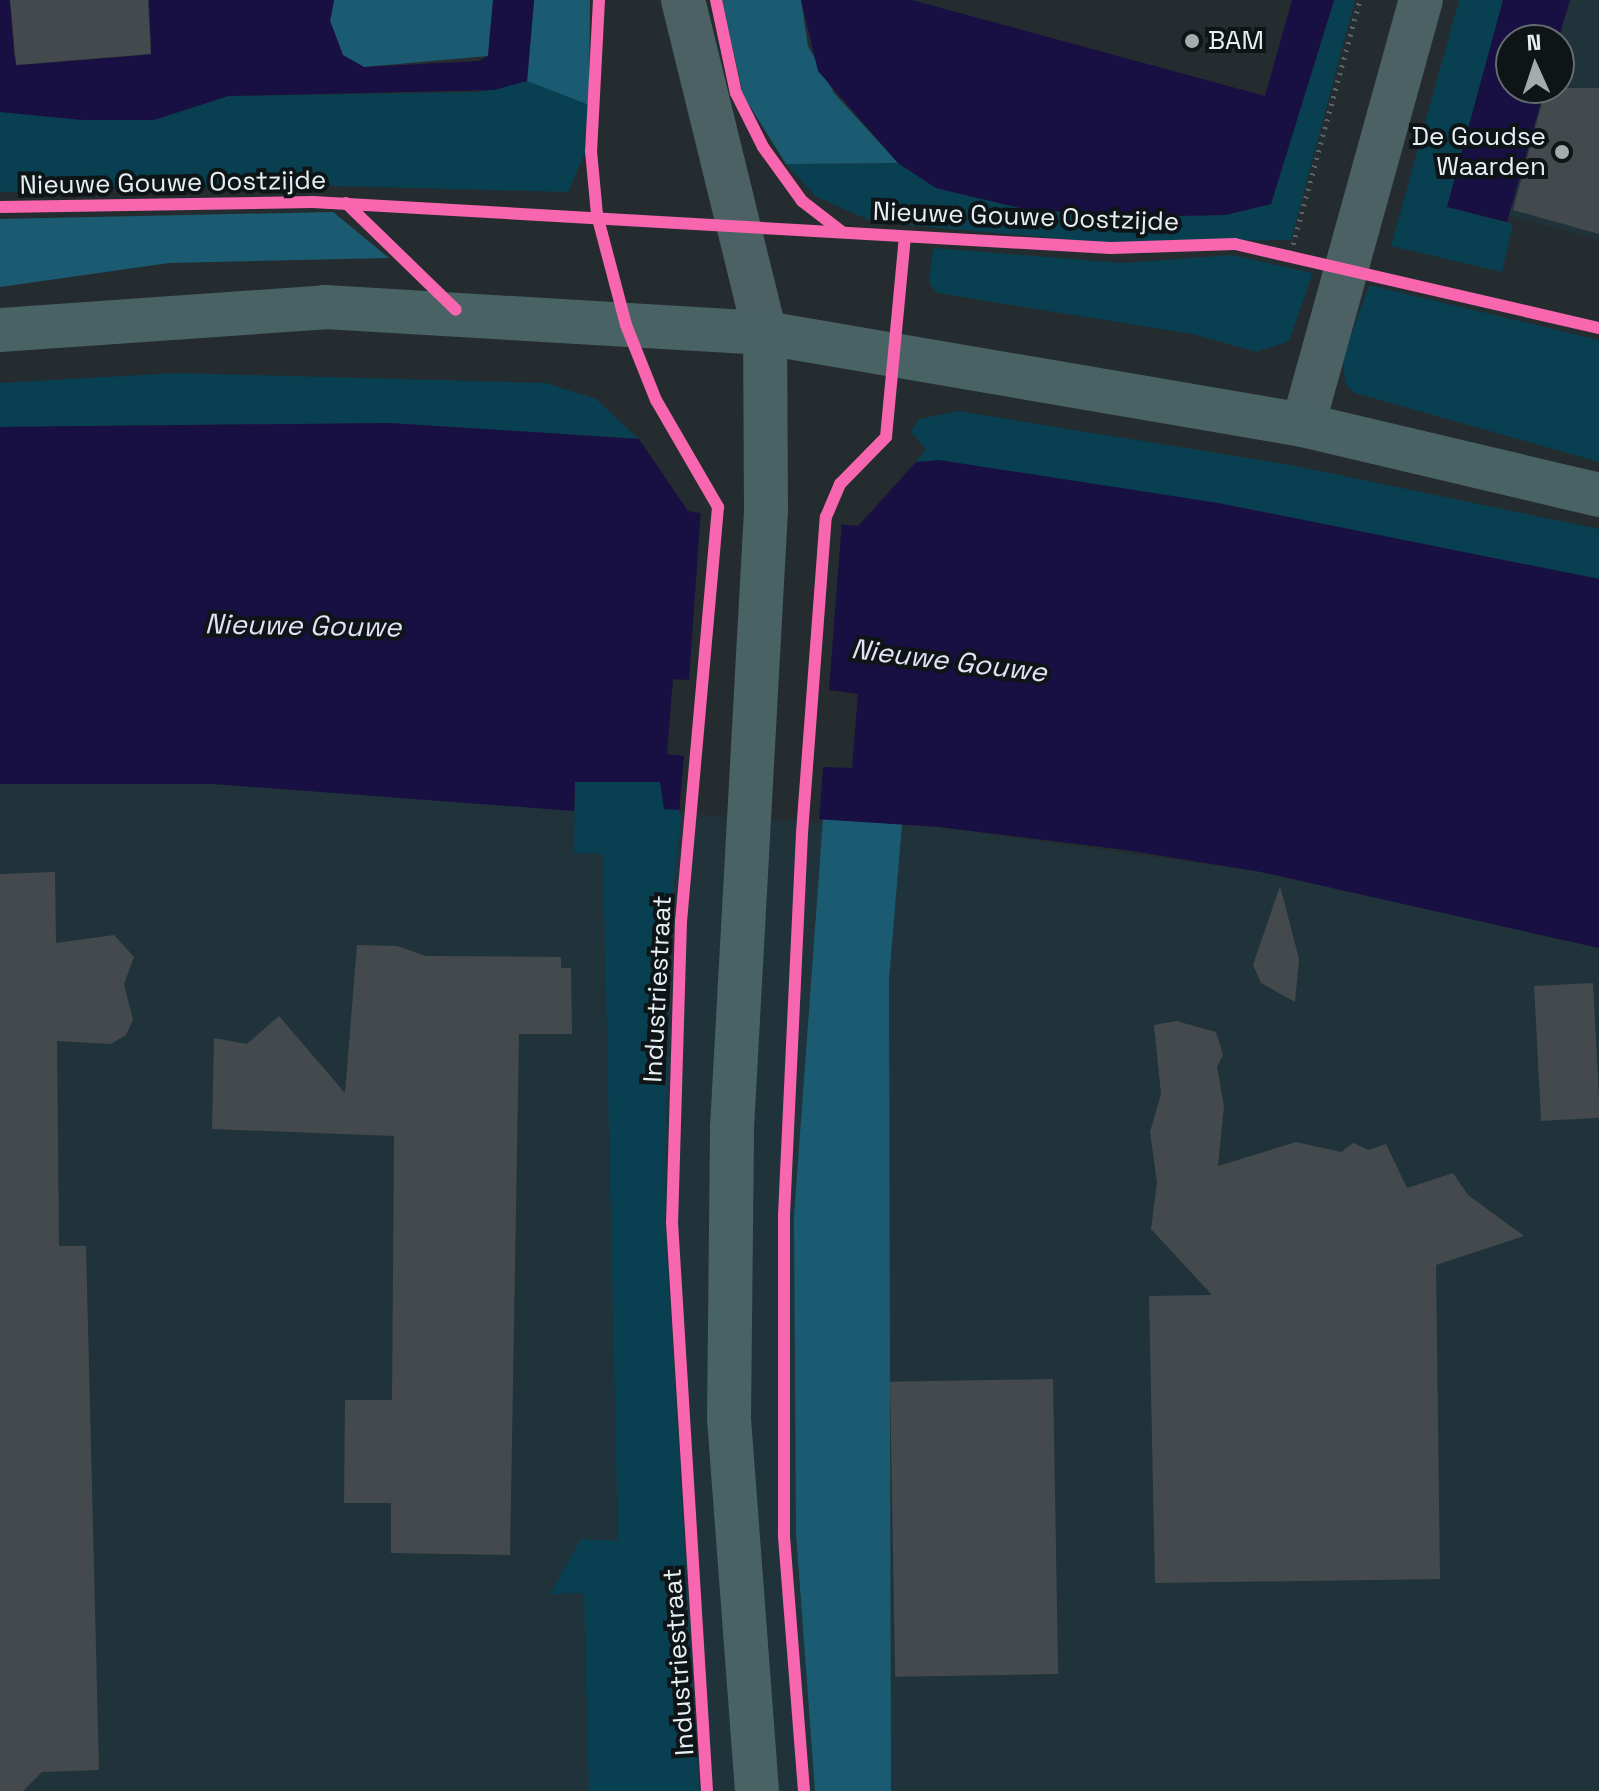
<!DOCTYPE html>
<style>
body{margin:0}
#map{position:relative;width:1599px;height:1791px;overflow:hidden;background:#252c2f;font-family:"Space Grotesk",sans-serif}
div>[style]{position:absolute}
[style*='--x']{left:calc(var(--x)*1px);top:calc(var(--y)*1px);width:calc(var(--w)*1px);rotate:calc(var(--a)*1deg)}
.built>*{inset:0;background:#20333b}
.green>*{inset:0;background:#083f51}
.forest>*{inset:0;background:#1b5b72}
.water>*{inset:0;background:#180f43}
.pier>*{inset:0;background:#252c2f}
.building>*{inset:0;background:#44494d;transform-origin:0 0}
.path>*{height:5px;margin-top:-2.5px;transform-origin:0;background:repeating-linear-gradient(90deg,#566667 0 2px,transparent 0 8px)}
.street>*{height:44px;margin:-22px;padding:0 22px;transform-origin:22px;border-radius:22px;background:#4b6163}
.secondary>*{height:44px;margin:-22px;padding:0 22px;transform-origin:22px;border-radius:22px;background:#496264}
.cycleway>*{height:12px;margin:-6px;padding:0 6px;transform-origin:6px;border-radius:6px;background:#f766af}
.dots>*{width:22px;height:22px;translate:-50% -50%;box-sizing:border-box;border:4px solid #0f1517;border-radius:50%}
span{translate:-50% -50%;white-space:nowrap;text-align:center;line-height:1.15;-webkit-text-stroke:8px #0f1517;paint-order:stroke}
.poi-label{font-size:26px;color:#e6eff3}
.left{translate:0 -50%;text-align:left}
.right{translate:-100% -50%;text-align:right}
.street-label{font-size:26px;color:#e6eff3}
.water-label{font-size:28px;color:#e1e2f5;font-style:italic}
.north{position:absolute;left:1495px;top:24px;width:80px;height:80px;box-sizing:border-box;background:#0f1517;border:2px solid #656c6f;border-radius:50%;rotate:357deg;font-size:22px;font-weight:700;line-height:32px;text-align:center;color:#e6eff3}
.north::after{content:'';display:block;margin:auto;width:28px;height:36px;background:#a2abae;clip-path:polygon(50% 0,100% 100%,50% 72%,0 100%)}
</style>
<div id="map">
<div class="built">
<div style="clip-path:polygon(1567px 0,1599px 0,1599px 240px,1507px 215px,1542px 88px,1559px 88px,1555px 40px)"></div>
<div style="clip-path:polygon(0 784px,213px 784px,939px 827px,1261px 872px,1599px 948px,1599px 1791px,0 1791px)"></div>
</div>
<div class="green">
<div style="clip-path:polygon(1334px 0,1355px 0,1291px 240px,1107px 243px,873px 222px,815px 196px,786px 164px,898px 163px,936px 188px,1020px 208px,1119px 217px,1225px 215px,1271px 204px)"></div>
<div style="clip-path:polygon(1459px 0,1503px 0,1447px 207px,1513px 224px,1502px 272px,1391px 246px)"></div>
<div style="clip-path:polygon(527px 81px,589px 105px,585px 153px,568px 192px,297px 185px,0 192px,0 112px,154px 120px,228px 96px,479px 92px)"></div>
<div style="clip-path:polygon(933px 248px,1123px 263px,1232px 255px,1313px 273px,1289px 341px,1257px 352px,1192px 334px,937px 293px,929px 283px)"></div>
<div style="clip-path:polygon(1369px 285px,1599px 340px,1599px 462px,1355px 393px,1345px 384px,1343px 358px)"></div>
<div style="clip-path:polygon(176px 373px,546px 383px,596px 399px,639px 439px,389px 423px,0 427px,0 383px)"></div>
<div style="clip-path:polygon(958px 411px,1291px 465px,1599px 529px,1599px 579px,1218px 503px,916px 462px,926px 449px,911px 432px,919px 419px)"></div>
<div style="clip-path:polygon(575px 782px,660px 782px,682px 809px,669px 924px,665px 1221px,699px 1791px,589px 1791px,584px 1593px,550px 1594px,581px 1539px,618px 1541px,603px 854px,574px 853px)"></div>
</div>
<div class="forest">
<div style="clip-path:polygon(334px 0,493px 0,488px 56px,364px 67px,343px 56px,330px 21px)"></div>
<div style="clip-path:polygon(534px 0,590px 0,589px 105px,527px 81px)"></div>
<div style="clip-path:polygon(722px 0,801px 0,808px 46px,834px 93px,898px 163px,786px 164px,743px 95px)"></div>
<div style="clip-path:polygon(333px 212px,389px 258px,169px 263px,0 287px,0 219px)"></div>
<div style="clip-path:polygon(823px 819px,902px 824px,889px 979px,891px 1791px,815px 1791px,796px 1533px,794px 1216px)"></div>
</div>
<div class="water">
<div style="clip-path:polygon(0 0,10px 0,14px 56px,22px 65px,144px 55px,151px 47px,149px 0,334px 0,330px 21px,343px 55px,364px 67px,479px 61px,488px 56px,493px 0,534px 0,527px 81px,494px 90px,228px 96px,154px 120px,82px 120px,0 112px)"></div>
<div style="clip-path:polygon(801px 0,912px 0,1265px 96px,1292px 0,1334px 0,1271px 204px,1225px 215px,1119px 217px,1020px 208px,936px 188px,898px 163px,818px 71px)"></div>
<div style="clip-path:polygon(1503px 0,1570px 0,1558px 40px,1511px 40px,1511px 88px,1545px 88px,1507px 222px,1447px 207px)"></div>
<div style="clip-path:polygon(389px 423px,639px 439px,688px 511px,700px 513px,858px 526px,916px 462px,939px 460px,1218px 503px,1599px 579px,1599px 948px,1261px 872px,1126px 850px,939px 827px,664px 809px,660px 782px,575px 782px,574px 811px,213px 784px,0 784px,0 427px)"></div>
</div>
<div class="pier">
<div style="clip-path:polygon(701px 509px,842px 520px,829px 690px,858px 694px,852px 768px,823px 767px,819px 823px,679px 813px,684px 756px,667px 754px,673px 679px,689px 680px)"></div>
</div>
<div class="building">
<div style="clip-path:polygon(10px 0,148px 0,151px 54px,16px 65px)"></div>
<div style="clip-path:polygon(1546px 88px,1599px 88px,1599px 234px,1513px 210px)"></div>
<div style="clip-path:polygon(55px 872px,56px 943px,114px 935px,134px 957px,124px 984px,133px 1020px,126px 1035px,111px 1044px,57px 1041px,59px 1246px,86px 1246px,99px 1770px,42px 1772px,23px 1791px,0 1791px,0 874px)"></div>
<div style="clip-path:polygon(1280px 886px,1299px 959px,1295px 1002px,1261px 983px,1253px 965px)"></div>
<div style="clip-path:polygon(357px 945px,397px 946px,426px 956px,561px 957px,561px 968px,571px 968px,572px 1034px,519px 1034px,510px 1555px,391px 1553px,391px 1503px,344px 1503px,345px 1400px,392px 1400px,394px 1136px,212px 1129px,214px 1038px,247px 1044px,279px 1016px,345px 1093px)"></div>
<div style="left:1593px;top:983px;width:135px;height:59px;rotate:87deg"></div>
<div style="clip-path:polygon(1176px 1021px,1216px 1032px,1223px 1055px,1217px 1067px,1224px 1106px,1218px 1166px,1296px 1142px,1341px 1152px,1353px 1143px,1369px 1150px,1386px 1144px,1407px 1188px,1453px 1173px,1468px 1195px,1524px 1236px,1436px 1265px,1440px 1579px,1155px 1583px,1149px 1296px,1212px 1295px,1151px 1229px,1157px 1183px,1150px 1132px,1161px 1094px,1154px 1025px)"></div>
<div style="left:1053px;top:1379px;width:295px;height:163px;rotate:89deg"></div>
</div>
<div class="path">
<div style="--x:1291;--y:252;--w:261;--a:-74.7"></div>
</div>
<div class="street">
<div style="--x:683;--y:0;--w:343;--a:76.2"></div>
<div style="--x:1303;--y:425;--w:441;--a:-74.5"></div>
</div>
<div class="secondary">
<div style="--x:0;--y:330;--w:326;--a:-4"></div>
<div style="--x:325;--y:307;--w:441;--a:3.4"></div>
<div style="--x:765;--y:333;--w:546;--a:9.7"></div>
<div style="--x:1303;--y:425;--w:304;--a:13.3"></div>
<div style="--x:757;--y:1791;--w:373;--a:-94.3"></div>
<div style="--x:729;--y:1419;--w:291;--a:-89.4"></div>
<div style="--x:732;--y:1128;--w:618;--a:-86.85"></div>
<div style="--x:766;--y:511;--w:178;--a:-90.3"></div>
</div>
<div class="cycleway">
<div style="--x:599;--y:0;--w:151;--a:93"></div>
<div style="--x:591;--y:151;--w:64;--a:84.6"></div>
<div style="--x:597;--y:215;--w:114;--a:75.2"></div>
<div style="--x:626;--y:325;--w:81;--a:68.2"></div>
<div style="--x:656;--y:400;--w:124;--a:59.9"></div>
<div style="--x:718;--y:507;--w:416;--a:95.1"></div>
<div style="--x:681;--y:921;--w:301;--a:91.7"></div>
<div style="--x:672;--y:1222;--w:570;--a:86.48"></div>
<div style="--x:716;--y:0;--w:95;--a:77.9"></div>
<div style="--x:736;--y:93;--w:60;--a:63.4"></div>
<div style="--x:763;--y:147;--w:67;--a:54.2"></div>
<div style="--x:802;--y:201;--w:49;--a:37.6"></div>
<div style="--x:346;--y:203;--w:153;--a:44.2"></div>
<div style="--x:0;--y:207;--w:313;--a:-0.9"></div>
<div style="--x:313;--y:202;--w:799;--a:3.3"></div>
<div style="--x:1111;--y:248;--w:124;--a:-1.8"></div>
<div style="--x:1235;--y:244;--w:374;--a:13"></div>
<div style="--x:804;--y:1791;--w:257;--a:-94.5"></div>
<div style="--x:784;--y:1535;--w:320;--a:-90"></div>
<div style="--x:784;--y:1215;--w:382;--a:-87.3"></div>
<div style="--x:802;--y:833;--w:317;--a:-85.7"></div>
<div style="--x:826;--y:517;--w:36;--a:-67"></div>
<div style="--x:840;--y:484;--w:66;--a:-45.6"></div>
<div style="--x:886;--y:437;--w:201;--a:-84.6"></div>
</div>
<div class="dots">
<div style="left:1192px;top:41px;background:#a2abae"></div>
<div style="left:1562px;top:152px;background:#a2abae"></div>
</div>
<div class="poi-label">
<span class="left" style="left:1208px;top:41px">BAM</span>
<span class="right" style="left:1546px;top:152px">De Goudse<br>Waarden</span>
</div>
<div class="street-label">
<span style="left:173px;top:183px;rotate:-1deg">Nieuwe Gouwe Oostzijde</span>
<span style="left:1026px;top:217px;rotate:2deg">Nieuwe Gouwe Oostzijde</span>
<span style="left:658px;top:989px;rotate:-87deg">Industriestraat</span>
<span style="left:679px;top:1662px;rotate:-94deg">Industriestraat</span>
</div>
<div class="water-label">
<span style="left:303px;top:625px;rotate:1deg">Nieuwe Gouwe</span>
<span style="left:949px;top:660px;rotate:7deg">Nieuwe Gouwe</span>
</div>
<div class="north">N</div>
</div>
